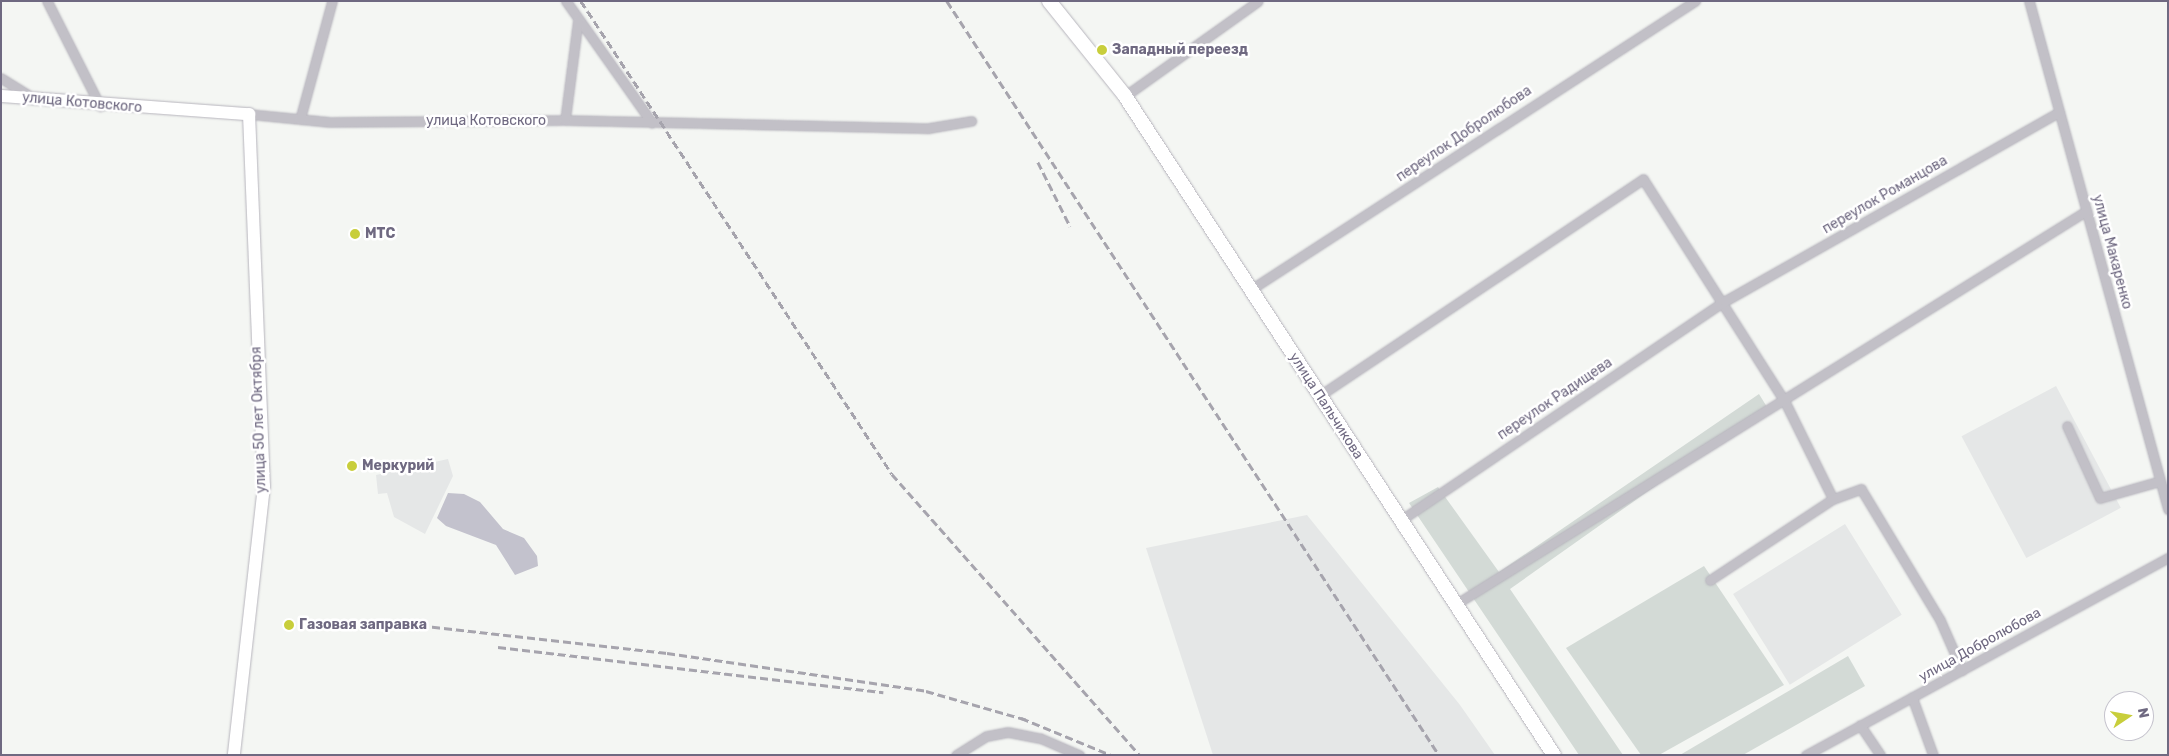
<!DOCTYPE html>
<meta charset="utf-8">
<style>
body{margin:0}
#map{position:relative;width:2169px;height:756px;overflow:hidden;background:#f4f6f3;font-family:Rubik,sans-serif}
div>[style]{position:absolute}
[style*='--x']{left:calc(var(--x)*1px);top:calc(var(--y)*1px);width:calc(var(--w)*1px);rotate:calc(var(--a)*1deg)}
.built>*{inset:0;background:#e5e7e7;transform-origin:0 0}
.green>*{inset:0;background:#d3dad6}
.water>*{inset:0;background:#c3c2cd}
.roads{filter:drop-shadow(0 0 1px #b7b5bd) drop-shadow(0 0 1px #b7b5bd)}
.minor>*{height:9px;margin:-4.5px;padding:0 4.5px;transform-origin:4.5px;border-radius:4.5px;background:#c2c0c7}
.secondary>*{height:12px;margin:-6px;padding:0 6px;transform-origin:6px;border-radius:6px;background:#fff}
.primary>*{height:14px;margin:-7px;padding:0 7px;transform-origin:7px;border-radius:7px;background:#fff}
.rail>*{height:2.5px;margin-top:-1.25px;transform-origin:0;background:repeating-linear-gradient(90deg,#a6a4ad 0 8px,transparent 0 12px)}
.dots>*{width:14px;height:14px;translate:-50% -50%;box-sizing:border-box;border:2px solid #fff;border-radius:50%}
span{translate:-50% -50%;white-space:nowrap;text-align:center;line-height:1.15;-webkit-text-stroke:5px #fff;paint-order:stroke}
.poi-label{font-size:14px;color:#6f6981;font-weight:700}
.left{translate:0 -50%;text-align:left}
.street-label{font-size:14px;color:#6f6981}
.frame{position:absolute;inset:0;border:2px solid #6f6981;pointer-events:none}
.north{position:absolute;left:2104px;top:691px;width:50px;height:50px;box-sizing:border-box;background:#fff;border:1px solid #c5c3cd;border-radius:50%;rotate:78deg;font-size:14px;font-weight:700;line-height:20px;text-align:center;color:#6f6981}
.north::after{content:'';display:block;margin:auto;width:18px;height:22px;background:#c8ce3b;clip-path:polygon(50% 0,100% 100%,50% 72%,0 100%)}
</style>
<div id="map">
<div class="built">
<div style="left:2056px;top:386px;width:138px;height:107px;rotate:62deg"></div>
<div style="clip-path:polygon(448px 459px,453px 476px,425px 534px,394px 517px,387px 493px,378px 494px,376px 475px)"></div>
<div style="clip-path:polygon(1307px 515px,1460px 705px,1495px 755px,1213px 755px,1146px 548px)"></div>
<div style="left:1845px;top:524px;width:107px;height:132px;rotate:58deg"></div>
</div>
<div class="green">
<div style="clip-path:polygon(1759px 394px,1767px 407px,1510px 589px,1623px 755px,1579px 755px,1409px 503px,1438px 487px,1499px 572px)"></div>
<div style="clip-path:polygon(1704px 566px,1784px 685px,1659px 755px,1641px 755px,1566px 648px)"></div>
<div style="clip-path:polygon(1848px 656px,1865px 686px,1743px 755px,1680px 755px)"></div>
</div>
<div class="water">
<div style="clip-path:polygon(448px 493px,464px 494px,480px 502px,503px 529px,524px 538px,537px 556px,538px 566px,515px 575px,496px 545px,446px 526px,437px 518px)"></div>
</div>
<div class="roads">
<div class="minor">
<div style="--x:47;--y:1;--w:118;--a:63.2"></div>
<div style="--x:566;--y:1;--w:149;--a:54.8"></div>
<div style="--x:2029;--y:1;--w:527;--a:74.7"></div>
<div style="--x:1;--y:78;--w:38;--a:32"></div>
<div style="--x:1125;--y:96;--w:163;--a:-35.5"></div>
<div style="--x:249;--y:114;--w:81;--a:5.6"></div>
<div style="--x:330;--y:122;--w:235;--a:-0.5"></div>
<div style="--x:565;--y:120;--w:364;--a:1.3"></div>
<div style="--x:929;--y:128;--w:43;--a:-9.5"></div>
<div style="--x:300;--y:119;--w:122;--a:-74.8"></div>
<div style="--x:565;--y:120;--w:101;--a:-82.6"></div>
<div style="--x:1250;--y:290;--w:531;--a:-33"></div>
<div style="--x:1319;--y:396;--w:390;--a:-33.8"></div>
<div style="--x:1643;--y:179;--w:262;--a:57.5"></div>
<div style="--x:1784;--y:400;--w:110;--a:63.7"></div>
<div style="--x:1833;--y:499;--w:30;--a:-20"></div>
<div style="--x:1861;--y:489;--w:153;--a:58.9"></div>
<div style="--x:1940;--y:620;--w:55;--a:66.3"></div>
<div style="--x:2067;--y:426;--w:79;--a:65.4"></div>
<div style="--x:2100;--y:498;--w:62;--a:-15.8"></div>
<div style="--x:1401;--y:520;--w:391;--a:-34.1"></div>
<div style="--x:1725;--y:301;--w:384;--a:-29.5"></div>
<div style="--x:1710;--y:580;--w:147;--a:-33.4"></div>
<div style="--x:1456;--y:604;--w:743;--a:-31.96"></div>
<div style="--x:1912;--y:697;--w:62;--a:70.1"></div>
<div style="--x:1860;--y:725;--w:36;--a:56"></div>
<div style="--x:956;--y:755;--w:36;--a:-32"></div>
<div style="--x:987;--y:736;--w:21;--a:-11"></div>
<div style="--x:1008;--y:732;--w:33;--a:11"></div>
<div style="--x:1040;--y:738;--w:43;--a:23.6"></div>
<div style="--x:1806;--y:755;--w:412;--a:-28.6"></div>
</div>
<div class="secondary">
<div style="--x:1;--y:96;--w:249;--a:4.2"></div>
<div style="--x:249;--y:114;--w:372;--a:87.7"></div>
<div style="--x:264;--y:486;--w:271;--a:96.4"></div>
</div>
<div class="primary">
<div style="--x:1049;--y:1;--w:122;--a:51.3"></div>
<div style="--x:1125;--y:96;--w:786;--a:56.94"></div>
</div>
</div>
<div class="rail">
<div style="--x:581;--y:1;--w:566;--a:56.67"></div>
<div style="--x:892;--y:474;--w:375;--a:48.6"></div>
<div style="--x:947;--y:1;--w:900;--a:56.87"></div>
<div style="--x:1038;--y:162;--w:72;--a:63.4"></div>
<div style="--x:408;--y:624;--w:261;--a:6.4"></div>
<div style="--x:667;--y:653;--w:262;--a:8.3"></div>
<div style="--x:926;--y:691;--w:105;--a:16"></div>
<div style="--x:498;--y:647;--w:388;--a:6.7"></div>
<div style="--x:1021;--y:718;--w:97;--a:22.3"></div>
</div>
<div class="dots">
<div style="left:1102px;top:50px;background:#c8ce3b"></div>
<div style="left:355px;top:234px;background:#c8ce3b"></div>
<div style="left:352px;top:466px;background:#c8ce3b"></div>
<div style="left:289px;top:625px;background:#c8ce3b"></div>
</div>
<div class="poi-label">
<span class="left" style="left:1112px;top:50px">Западный переезд</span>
<span class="left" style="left:365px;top:234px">МТС</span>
<span class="left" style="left:362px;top:466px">Меркурий</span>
<span class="left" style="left:299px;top:625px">Газовая заправка</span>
</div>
<div class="street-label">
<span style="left:82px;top:103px;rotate:5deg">улица Котовского</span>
<span style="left:486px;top:121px">улица Котовского</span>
<span style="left:1464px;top:134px;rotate:-34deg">переулок Добролюбова</span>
<span style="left:1885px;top:195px;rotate:-30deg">переулок Романцова</span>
<span style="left:2112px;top:252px;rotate:75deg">улица Макаренко</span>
<span style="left:1555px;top:399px;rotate:-34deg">переулок Радищева</span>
<span style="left:1326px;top:406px;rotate:57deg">улица Пальчикова</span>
<span style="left:259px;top:420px;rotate:-92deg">улица 50 лет Октября</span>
<span style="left:1980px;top:645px;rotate:-29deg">улица Добролюбова</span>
</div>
<div class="frame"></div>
<div class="north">N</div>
</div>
